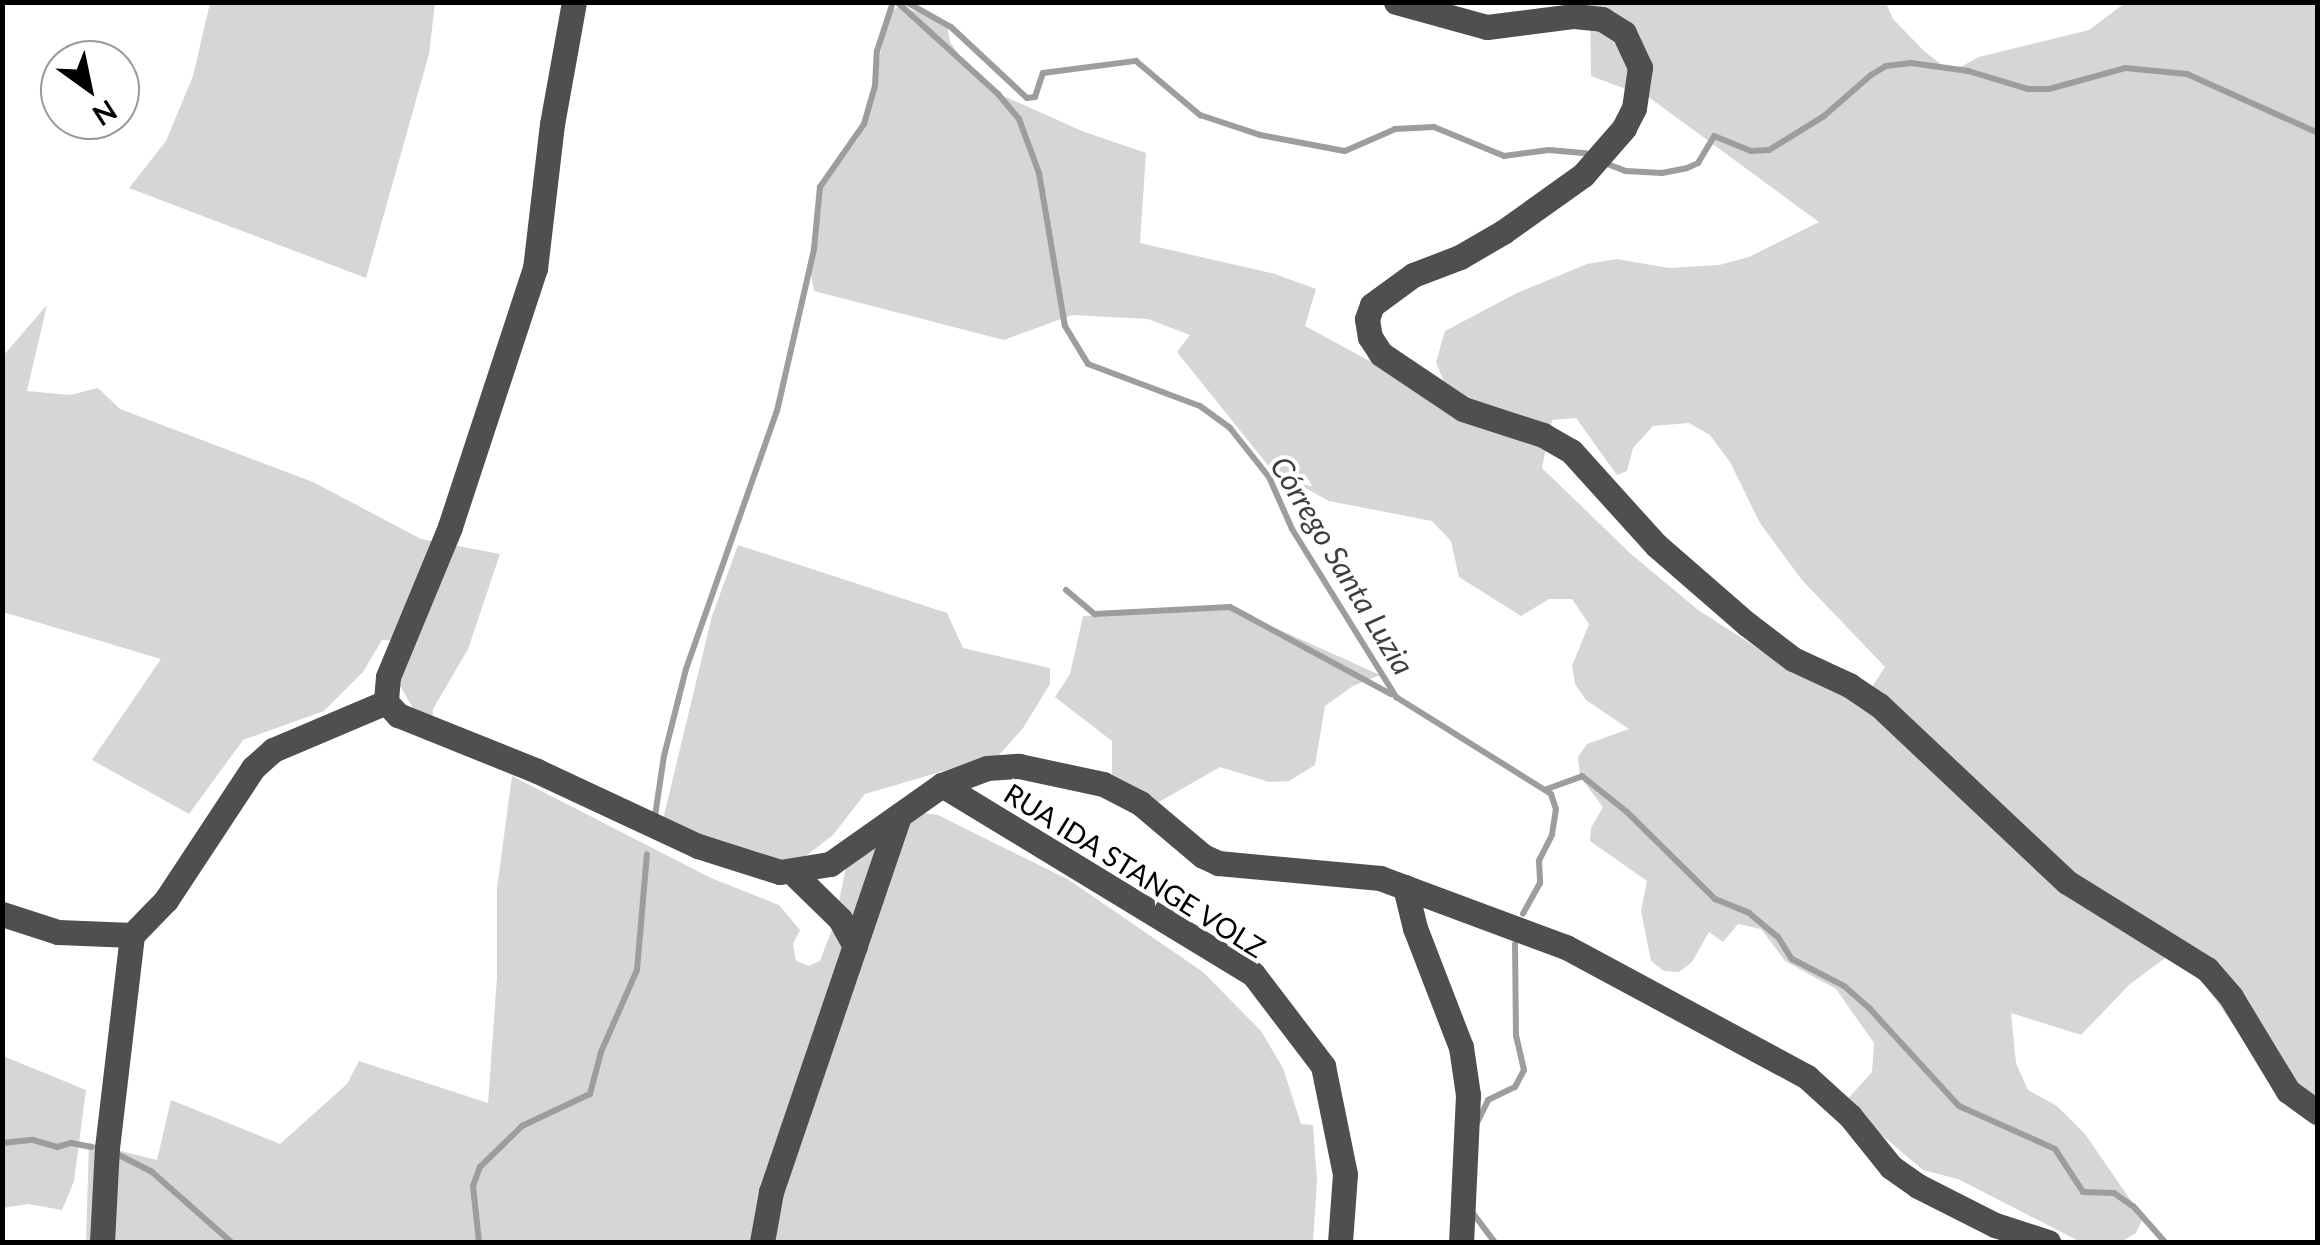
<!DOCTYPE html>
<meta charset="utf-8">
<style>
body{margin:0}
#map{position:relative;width:2320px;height:1245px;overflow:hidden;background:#fff;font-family:Lato,sans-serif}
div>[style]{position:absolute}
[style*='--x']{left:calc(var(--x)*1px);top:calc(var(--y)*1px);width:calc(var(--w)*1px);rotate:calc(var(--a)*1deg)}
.green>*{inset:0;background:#d6d6d6}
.stream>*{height:6px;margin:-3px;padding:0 3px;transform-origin:3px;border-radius:3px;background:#9d9d9d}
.minor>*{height:25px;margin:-12.5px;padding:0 12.5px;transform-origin:12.5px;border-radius:12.5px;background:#4f4f4f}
span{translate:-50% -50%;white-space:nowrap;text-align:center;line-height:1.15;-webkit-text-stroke:8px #fff;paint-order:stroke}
.street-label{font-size:28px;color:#000}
.water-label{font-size:30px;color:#3e3e3e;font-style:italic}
.frame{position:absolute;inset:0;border:5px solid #000;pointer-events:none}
.north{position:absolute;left:40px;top:40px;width:100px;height:100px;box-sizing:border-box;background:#fff;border:2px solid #999;border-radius:50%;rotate:147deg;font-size:28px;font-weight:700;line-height:40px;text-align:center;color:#000}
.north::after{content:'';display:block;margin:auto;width:35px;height:45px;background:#000;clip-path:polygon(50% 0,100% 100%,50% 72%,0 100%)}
</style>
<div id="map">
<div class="green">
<div style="clip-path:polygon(210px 3px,435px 3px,429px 54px,366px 278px,129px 188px,166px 141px,193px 76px)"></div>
<div style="clip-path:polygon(evenodd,1590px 3px,1886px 3px,1893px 19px,1924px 51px,1951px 72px,1979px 57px,2089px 30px,2125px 3px,2317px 3px,2317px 1117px,2273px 1082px,2197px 973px,2169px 955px,2129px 985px,2081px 1035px,2011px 1013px,2016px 1063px,2028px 1090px,2057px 1106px,2085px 1134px,2143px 1218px,2136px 1233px,2121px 1242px,2081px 1242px,1958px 1179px,1923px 1170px,1844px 1103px,1872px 1072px,1874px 1043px,1836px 989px,1785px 961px,1761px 929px,1738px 924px,1723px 942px,1709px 932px,1692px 962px,1679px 972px,1664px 971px,1651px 961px,1641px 911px,1647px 881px,1590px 841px,1591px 828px,1603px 807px,1580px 777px,1578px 757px,1587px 744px,1629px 729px,1586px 700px,1575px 684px,1572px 666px,1589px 624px,1572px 599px,1549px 599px,1521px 616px,1459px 577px,1451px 541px,1432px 521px,1329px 501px,1271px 469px,1177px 352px,1190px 335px,1148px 319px,1072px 315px,1004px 340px,814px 291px,809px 263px,821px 209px,817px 193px,857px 140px,871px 107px,887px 15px,899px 6px,947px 22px,950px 42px,968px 67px,999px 94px,1082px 131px,1146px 153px,1140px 243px,1275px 274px,1316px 289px,1305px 326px,1399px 377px,1445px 385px,1436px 362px,1445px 331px,1517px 293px,1587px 264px,1617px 259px,1669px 268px,1719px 265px,1749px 257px,1819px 222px,1650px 98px,1591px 76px,1590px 3px,1576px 418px,1617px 475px,1627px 471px,1633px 448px,1653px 426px,1689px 423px,1710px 435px,1730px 462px,1760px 523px,1802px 580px,1885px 667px,1870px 690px,1765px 653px,1698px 610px,1631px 554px,1542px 468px,1552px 420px,1576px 418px)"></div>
<div style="clip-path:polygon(47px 305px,27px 391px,70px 395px,98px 388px,120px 409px,313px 482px,421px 539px,500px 554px,468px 649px,433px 709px,432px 727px,417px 715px,395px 677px,398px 641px,382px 640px,363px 672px,324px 711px,243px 740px,189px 814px,92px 760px,161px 659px,3px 612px,3px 356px)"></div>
<div style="clip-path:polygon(738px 545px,947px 613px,963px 648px,1050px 668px,1050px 684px,1023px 728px,999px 755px,865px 794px,833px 835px,794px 865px,660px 832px,712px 616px)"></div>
<div style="clip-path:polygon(1229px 607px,1380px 675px,1353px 686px,1325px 706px,1315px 765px,1289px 781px,1269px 782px,1220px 767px,1159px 802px,1132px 811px,1112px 778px,1112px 741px,1055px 697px,1070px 674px,1083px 616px)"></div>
<div style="clip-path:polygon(512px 776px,711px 878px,779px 905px,800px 930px,793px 944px,796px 961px,809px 966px,820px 961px,834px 924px,850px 849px,894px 809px,938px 815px,1069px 880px,1203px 972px,1261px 1031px,1283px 1068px,1301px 1124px,1313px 1125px,1317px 1181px,1313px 1242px,86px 1242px,89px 1143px,157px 1160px,171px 1100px,280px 1144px,347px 1084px,359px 1061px,488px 1103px,497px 977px,497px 888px)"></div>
<div style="clip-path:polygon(3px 1056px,86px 1090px,74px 1181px,62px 1210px,28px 1204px,3px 1208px)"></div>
</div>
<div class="stream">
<div style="--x:897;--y:2;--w:137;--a:42.3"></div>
<div style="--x:998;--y:94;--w:33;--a:50"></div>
<div style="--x:1019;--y:119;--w:58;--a:69.7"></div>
<div style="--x:1039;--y:173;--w:155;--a:80.4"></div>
<div style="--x:1065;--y:326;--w:44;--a:58.8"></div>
<div style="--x:1088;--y:364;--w:120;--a:20.6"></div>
<div style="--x:1200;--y:406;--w:37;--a:36"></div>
<div style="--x:1230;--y:428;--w:63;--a:51.5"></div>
<div style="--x:1269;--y:477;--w:57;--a:66.1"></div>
<div style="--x:1292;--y:529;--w:198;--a:58.2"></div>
<div style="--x:1396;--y:697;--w:183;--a:32"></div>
<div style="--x:1551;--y:794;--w:16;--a:72"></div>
<div style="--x:1556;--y:809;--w:26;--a:99"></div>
<div style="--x:1552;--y:835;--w:29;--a:117"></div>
<div style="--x:1539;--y:861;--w:22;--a:87"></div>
<div style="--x:1540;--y:883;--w:35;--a:119"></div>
<div style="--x:906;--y:2;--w:51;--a:29.1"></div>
<div style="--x:951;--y:27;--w:104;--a:43.1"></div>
<div style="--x:1027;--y:98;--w:8;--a:-7"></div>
<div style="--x:1035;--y:97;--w:25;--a:-72"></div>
<div style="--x:1043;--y:73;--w:94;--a:-7.4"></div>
<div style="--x:1136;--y:61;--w:84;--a:40.2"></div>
<div style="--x:1200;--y:115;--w:63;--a:18.4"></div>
<div style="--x:1260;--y:135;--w:86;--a:10.7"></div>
<div style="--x:1345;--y:151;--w:55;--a:-23.7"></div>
<div style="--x:1395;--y:129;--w:39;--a:-3"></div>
<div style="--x:1434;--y:127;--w:76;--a:22.5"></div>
<div style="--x:1504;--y:156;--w:45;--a:-7.6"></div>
<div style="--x:1549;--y:150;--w:37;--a:5"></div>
<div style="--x:1610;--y:165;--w:17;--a:21"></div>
<div style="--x:1626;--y:171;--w:36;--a:3"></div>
<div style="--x:1662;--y:173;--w:25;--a:-11"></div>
<div style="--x:1687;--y:168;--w:12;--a:-24"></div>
<div style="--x:1698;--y:163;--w:31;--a:-59"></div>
<div style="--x:1714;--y:136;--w:40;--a:22"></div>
<div style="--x:1751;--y:151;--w:18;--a:-3"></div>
<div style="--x:1769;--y:150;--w:65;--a:-31.7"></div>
<div style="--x:1824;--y:116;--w:62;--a:-41.1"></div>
<div style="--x:1871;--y:75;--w:17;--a:-31"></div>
<div style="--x:1886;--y:66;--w:25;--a:-7"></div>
<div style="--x:1911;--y:63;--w:58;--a:8"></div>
<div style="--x:1968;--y:71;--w:63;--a:16.7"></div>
<div style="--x:2028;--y:89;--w:21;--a:0"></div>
<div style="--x:2049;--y:89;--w:79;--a:-15.4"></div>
<div style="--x:2125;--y:68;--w:62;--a:5.5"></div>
<div style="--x:2187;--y:74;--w:144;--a:24.2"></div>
<div style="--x:1066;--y:590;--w:38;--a:40"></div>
<div style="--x:1095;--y:614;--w:135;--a:-3"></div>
<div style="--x:1230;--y:607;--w:183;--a:28.4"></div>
<div style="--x:1547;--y:789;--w:37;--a:-20"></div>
<div style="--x:1582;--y:776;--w:58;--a:38.7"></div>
<div style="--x:1627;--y:812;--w:124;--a:44.7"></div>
<div style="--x:1715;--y:899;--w:37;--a:22"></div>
<div style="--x:1749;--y:913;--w:38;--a:40"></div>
<div style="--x:1778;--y:937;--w:26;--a:58"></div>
<div style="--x:1792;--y:959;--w:59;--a:27.4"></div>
<div style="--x:1844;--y:986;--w:35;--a:41"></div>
<div style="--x:1870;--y:1009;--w:132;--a:47.5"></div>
<div style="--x:1959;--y:1106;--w:105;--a:24.1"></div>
<div style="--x:2055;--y:1149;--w:51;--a:56.9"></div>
<div style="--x:2083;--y:1192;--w:31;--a:2"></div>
<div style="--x:2114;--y:1193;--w:24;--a:35"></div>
<div style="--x:2134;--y:1207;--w:47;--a:48.5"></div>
<div style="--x:655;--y:816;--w:61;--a:-81.5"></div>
<div style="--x:664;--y:756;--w:90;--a:-75.8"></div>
<div style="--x:686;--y:669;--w:274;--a:-70.6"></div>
<div style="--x:777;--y:411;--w:166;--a:-77.1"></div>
<div style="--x:814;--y:249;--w:62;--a:-84.5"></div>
<div style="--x:820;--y:187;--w:77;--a:-55.1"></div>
<div style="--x:864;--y:124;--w:40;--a:-74"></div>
<div style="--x:875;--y:86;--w:35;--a:-87"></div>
<div style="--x:877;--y:51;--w:52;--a:-71.9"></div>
<div style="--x:1476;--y:1125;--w:28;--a:-64"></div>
<div style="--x:1488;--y:1100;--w:30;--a:-26"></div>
<div style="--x:1515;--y:1087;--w:19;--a:-62"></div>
<div style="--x:1524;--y:1070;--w:35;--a:-103"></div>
<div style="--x:1516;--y:1036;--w:92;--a:-90.6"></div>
<div style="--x:2;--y:1143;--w:31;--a:-6"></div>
<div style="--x:33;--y:1140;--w:25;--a:16"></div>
<div style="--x:57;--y:1147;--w:15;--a:-16"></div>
<div style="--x:71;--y:1143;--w:21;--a:11"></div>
<div style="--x:117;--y:1154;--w:39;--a:27"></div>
<div style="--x:152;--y:1172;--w:106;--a:41.5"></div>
<div style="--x:1472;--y:1212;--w:38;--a:53"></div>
<div style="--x:479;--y:1242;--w:56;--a:-96.1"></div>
<div style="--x:473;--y:1186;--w:20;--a:-70"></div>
<div style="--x:480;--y:1167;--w:59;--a:-44.3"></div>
<div style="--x:522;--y:1126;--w:75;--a:-25.2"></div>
<div style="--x:590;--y:1094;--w:43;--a:-75.3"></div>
<div style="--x:601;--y:1052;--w:90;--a:-66.3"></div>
<div style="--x:637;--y:970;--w:116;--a:-85.1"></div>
</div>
<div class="minor">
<div style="--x:574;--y:2;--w:124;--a:100.2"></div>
<div style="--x:552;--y:124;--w:145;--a:96.7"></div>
<div style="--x:535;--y:268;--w:273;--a:108.2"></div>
<div style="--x:450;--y:527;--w:162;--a:112.5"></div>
<div style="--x:388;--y:677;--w:25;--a:95"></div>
<div style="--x:386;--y:702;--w:18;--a:47"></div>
<div style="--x:398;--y:715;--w:150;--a:21.9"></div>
<div style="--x:537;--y:771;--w:178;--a:25"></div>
<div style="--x:698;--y:846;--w:86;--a:17.6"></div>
<div style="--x:780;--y:872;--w:51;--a:-9.1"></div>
<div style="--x:830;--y:864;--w:137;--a:-35.2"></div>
<div style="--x:942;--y:785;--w:48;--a:-20.7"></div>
<div style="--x:987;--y:768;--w:32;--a:-4"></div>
<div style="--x:1019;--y:766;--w:86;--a:12.1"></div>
<div style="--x:1103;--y:784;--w:42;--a:27.2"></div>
<div style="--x:1140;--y:803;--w:82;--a:40.1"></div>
<div style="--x:1203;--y:856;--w:17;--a:25"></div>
<div style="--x:1218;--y:863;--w:163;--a:5.3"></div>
<div style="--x:1380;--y:878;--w:198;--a:20.4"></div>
<div style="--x:1566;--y:947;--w:274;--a:28.3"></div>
<div style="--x:1807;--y:1077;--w:58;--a:42.2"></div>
<div style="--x:1850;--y:1116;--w:65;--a:51.2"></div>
<div style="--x:1891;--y:1167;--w:33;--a:35"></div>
<div style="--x:1918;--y:1186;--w:86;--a:26.9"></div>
<div style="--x:1995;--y:1225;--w:56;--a:17.8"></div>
<div style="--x:1396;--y:2;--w:94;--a:15.4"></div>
<div style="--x:1487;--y:27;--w:88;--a:-7.2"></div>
<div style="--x:1574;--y:16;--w:28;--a:6"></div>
<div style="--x:1602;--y:19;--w:26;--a:32"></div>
<div style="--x:1624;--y:33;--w:38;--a:65"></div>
<div style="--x:1640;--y:67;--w:41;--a:98.3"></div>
<div style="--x:1634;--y:108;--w:22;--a:117"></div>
<div style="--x:1624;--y:128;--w:62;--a:131.1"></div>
<div style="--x:1583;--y:175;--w:98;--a:144.5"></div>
<div style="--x:1503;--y:232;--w:50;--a:149.8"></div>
<div style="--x:1460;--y:257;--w:50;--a:159"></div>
<div style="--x:1413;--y:275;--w:51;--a:143.8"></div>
<div style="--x:1372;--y:305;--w:15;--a:110"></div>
<div style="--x:1367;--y:319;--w:18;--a:81"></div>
<div style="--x:1370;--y:337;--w:20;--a:57"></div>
<div style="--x:1381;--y:354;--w:99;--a:33.9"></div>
<div style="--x:1463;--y:409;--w:84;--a:18"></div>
<div style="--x:1543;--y:435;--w:32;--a:30"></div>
<div style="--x:1571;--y:451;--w:127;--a:47.9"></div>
<div style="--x:1656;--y:545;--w:121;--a:41"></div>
<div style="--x:1747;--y:624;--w:58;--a:37.3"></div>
<div style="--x:1793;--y:659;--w:62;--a:24.9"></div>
<div style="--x:1849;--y:685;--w:36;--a:34"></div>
<div style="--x:1879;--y:705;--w:258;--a:43.3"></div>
<div style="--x:2067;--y:882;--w:165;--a:31.9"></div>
<div style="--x:2207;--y:969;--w:37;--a:49"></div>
<div style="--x:2231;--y:997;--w:110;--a:58.8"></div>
<div style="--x:2288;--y:1091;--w:37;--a:36"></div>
<div style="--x:942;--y:785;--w:364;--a:31.3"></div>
<div style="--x:1253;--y:974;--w:116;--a:52.7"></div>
<div style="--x:1323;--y:1066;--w:110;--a:78.5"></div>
<div style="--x:1345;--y:1174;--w:68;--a:94.2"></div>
<div style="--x:793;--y:873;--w:66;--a:44.4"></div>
<div style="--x:840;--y:919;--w:31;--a:61"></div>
<div style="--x:1405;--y:887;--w:42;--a:76.3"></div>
<div style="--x:1415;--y:928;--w:128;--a:68.9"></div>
<div style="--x:1461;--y:1047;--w:49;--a:81.7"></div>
<div style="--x:1468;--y:1095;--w:147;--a:92.7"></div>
<div style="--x:2;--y:914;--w:59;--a:17.8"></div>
<div style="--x:58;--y:932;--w:74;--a:2.3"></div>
<div style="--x:132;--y:935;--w:49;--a:-45.8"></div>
<div style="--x:166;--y:900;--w:158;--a:-56.6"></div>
<div style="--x:253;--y:768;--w:27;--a:-42"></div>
<div style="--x:273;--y:750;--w:123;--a:-23"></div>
<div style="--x:102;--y:1242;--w:94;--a:-87"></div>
<div style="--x:107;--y:1148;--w:214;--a:-83.3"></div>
<div style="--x:762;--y:1242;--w:51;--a:-79.8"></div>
<div style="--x:771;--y:1192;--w:397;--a:-71.2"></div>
</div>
<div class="street-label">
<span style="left:1135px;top:870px;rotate:32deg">RUA IDA STANGE VOLZ</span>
</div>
<div class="water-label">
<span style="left:1343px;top:565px;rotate:59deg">Córrego Santa Luzia</span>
</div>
<div class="frame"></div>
<div class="north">N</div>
</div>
